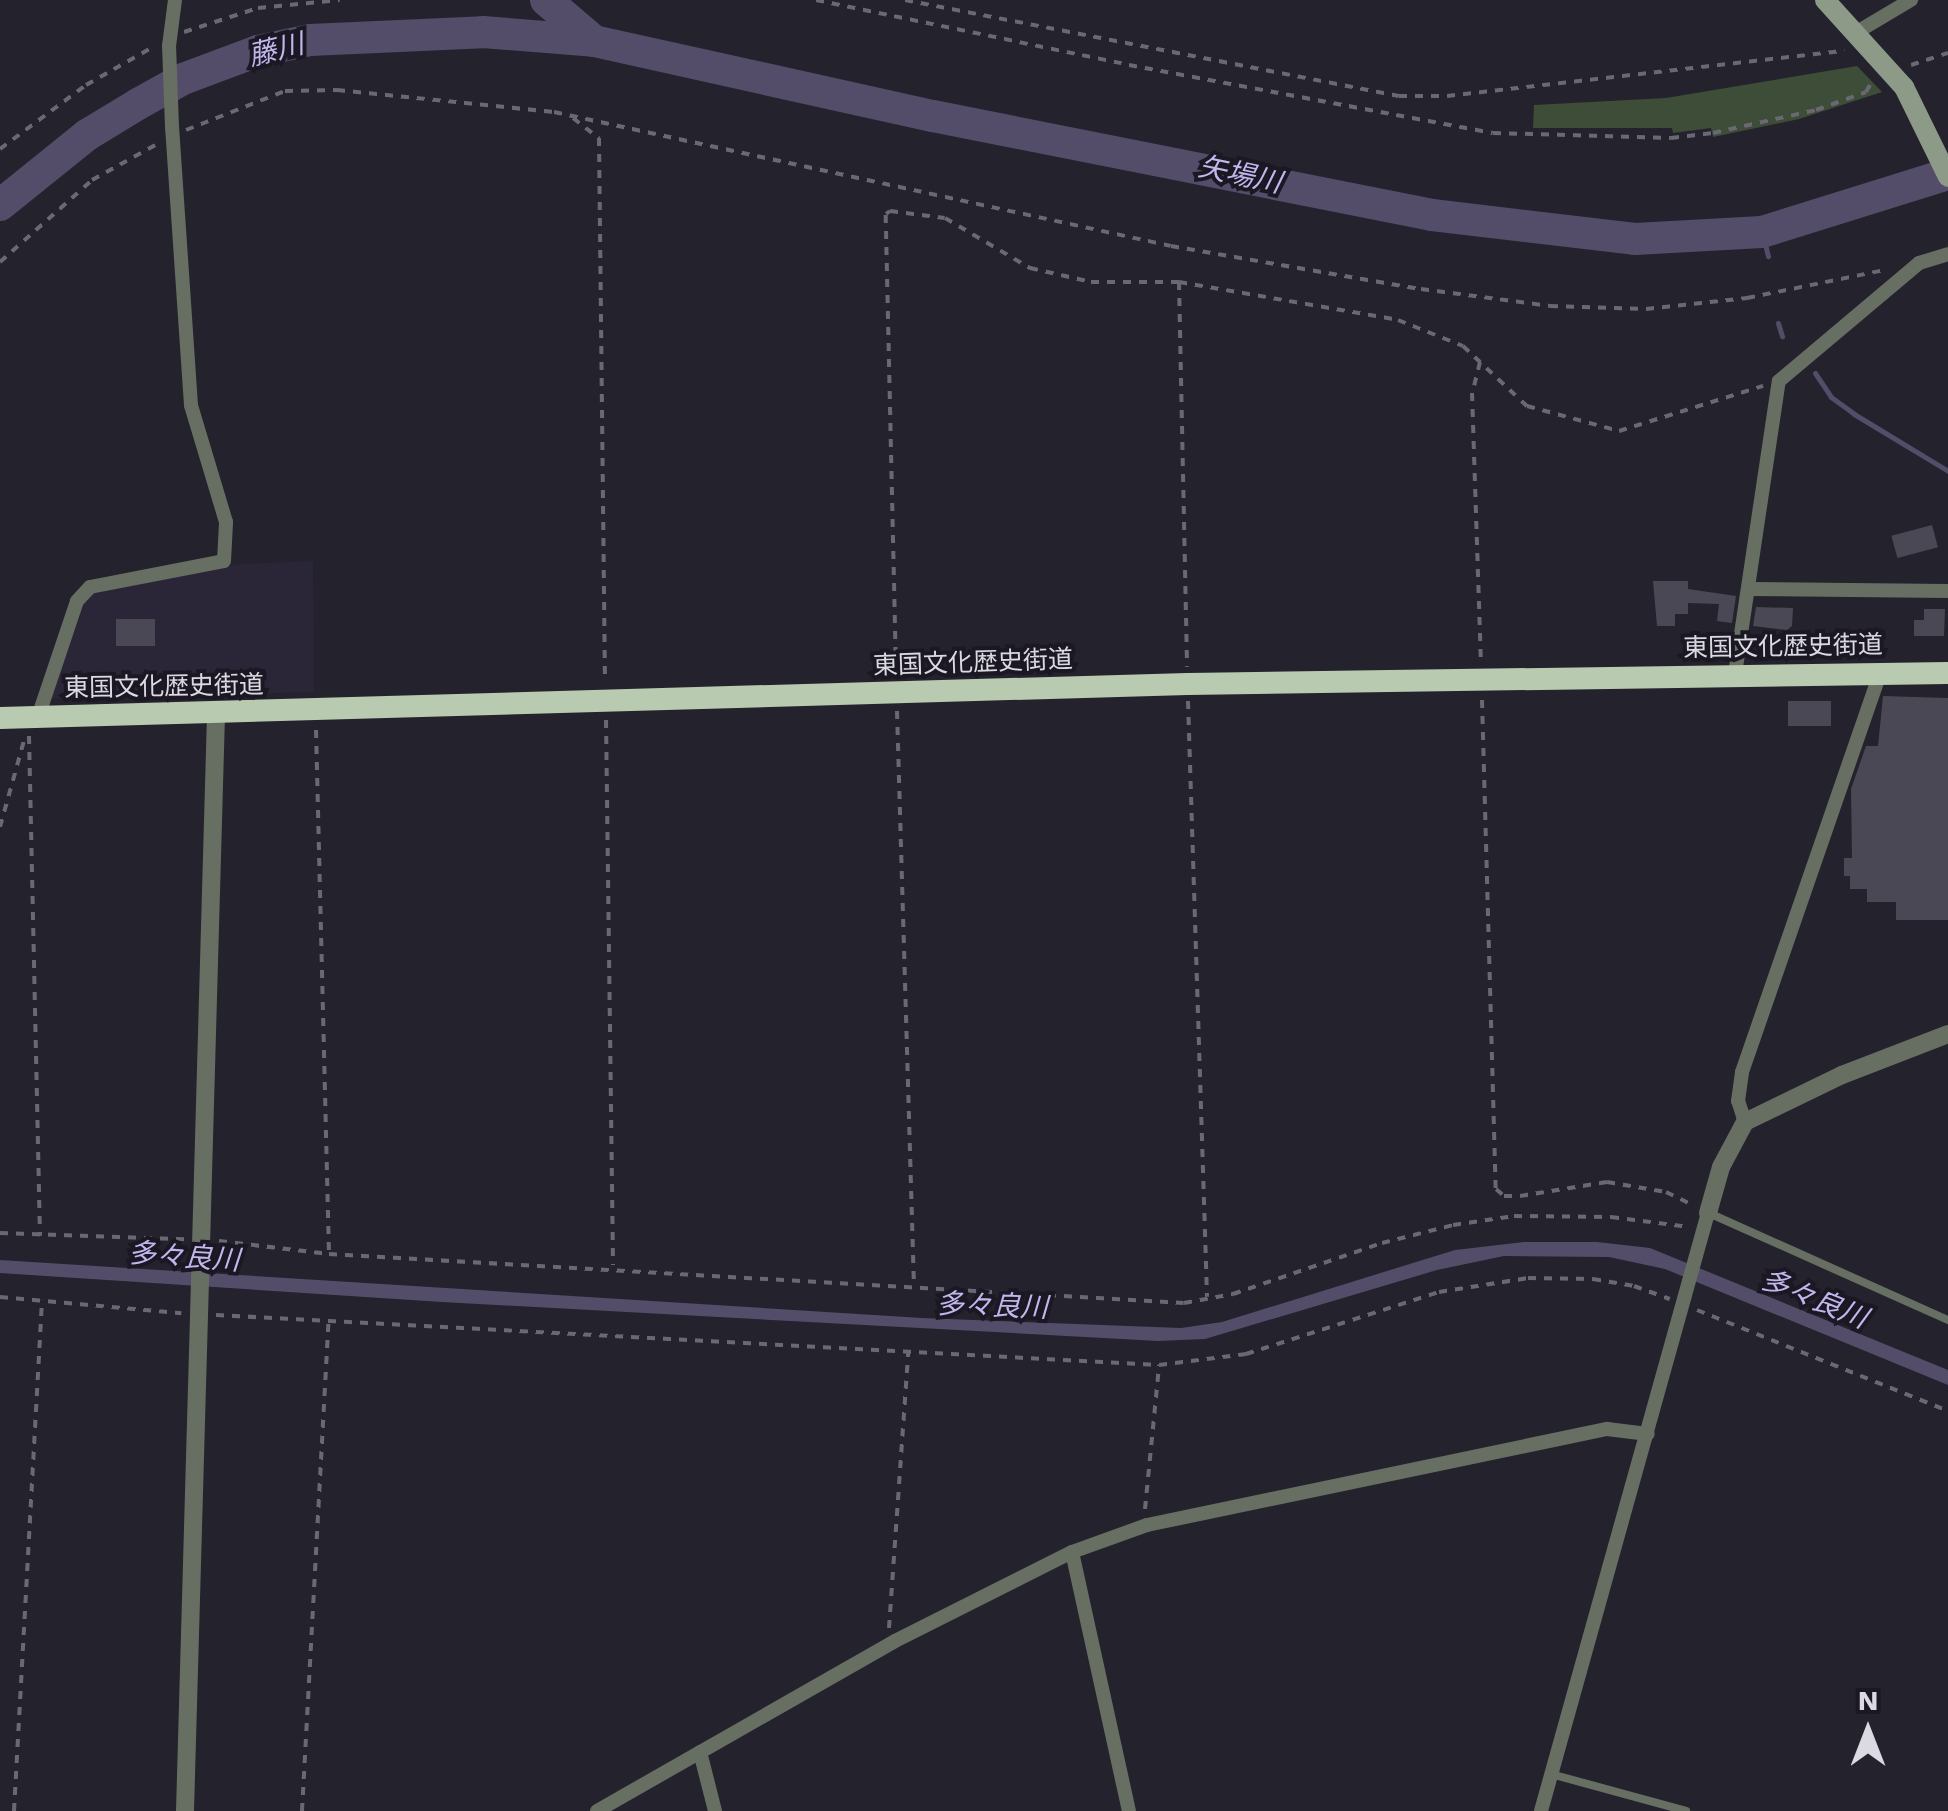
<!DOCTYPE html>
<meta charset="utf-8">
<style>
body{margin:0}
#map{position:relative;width:1948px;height:1811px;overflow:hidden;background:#24222d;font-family:"Work Sans","Noto Sans JP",sans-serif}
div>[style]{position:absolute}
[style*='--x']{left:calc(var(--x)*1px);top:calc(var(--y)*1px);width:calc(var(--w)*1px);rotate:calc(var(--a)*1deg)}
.built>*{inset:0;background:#2a2638}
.green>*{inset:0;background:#3e4d37}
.water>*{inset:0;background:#534d69}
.stream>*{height:5px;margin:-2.5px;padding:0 2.5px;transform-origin:2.5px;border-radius:2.5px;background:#534d69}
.river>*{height:32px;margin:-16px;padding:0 16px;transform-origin:16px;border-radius:16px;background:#534d69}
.building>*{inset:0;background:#4b4855;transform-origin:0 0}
.path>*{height:4px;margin-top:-2px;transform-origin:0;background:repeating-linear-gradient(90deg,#6a6872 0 8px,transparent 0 16px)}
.service>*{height:8px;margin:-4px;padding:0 4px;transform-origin:4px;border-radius:4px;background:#676f63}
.minor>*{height:14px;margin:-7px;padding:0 7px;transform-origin:7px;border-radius:7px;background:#676f63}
.tertiary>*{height:18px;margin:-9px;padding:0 9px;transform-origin:9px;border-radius:9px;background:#676f63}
.secondary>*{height:20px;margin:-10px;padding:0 10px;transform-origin:10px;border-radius:10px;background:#8d9a87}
.trunk>*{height:22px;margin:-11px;padding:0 11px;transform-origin:11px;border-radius:11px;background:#b8caaf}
span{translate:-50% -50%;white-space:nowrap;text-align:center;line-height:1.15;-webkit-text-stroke:8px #1b1823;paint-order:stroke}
.street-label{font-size:25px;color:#dbdae2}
.water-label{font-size:28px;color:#c2b7ed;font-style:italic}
.north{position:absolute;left:1818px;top:1681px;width:100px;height:100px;-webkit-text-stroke:8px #1b1823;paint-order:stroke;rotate:0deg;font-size:28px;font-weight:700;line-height:40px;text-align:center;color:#dbdae2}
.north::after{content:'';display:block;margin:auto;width:35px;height:45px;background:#dbdae2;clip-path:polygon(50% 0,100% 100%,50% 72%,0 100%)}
</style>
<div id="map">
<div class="built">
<div style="clip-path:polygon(313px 561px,314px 692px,50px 699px,85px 602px,93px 593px,241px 564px)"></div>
</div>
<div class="green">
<div style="clip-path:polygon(1857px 66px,1882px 92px,1799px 119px,1713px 137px,1711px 128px,1673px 133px,1672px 128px,1533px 128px,1534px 105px,1666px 98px)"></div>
</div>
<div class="water">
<div style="clip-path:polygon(1524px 1242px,1597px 1242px,1650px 1248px,1948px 1370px,1948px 1385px,1665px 1269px,1609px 1257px,1504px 1256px,1437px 1270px,1205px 1339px,1158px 1341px,442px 1302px,0 1273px,0 1260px,922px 1318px,1181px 1328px,1222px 1322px,1455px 1250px)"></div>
</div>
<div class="stream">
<div style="--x:1762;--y:232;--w:25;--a:76"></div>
<div style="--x:1778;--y:323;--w:14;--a:73"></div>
<div style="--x:1815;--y:373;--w:29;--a:56"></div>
<div style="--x:1831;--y:397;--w:29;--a:36"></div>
<div style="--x:1854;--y:414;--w:110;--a:31.2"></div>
</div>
<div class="river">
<div style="--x:546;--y:0;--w:63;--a:40.5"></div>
<div style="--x:594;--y:41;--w:347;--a:12.5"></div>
<div style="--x:933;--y:116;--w:509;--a:11.22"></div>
<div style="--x:1432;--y:215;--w:204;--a:6.7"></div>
<div style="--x:1635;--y:239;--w:127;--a:-3.2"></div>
<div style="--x:1762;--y:232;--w:195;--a:-17.3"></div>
<div style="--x:0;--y:205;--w:112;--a:-38.8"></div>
<div style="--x:87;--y:135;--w:60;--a:-31.3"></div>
<div style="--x:138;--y:104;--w:51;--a:-29.1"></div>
<div style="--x:183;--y:79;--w:80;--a:-20.5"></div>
<div style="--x:258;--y:51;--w:53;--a:-11.9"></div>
<div style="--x:310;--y:40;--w:173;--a:-2.6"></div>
<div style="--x:483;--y:32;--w:111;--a:4.6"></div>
</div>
<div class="building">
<div style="left:1932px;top:525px;width:23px;height:42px;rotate:75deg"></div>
<div style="clip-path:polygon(1653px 581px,1688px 581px,1688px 589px,1736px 596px,1732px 623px,1717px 621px,1719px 604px,1688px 603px,1688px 614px,1675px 614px,1675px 626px,1657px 626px)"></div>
<div style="clip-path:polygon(1756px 607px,1793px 608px,1792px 626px,1787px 630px,1753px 626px)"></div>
<div style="clip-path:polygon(1924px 609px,1945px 609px,1944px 636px,1914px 636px,1914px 620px,1924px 620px)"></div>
<div style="left:155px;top:619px;width:27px;height:39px;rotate:90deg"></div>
<div style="clip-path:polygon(1883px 696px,1948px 698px,1948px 920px,1896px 920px,1896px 902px,1867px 902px,1867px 889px,1850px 889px,1850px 876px,1844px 876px,1844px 858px,1852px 858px,1851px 789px,1866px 746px,1878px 746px)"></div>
<div style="left:1831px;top:701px;width:25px;height:43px;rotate:90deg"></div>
</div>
<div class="path">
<div style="--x:816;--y:0;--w:320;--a:11.7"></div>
<div style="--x:1129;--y:65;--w:370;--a:10.6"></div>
<div style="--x:1493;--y:133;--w:178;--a:1.6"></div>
<div style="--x:1671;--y:138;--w:42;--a:-6.8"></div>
<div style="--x:1713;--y:133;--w:106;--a:-12.6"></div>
<div style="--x:1816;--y:110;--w:53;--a:-19.8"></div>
<div style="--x:1866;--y:92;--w:13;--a:-61"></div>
<div style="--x:905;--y:0;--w:503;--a:11"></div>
<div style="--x:1399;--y:96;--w:48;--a:0"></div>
<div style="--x:1447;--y:96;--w:400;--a:-6.5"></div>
<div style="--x:184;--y:32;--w:78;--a:-18"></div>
<div style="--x:258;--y:8;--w:82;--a:-5.6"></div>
<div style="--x:1911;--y:65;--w:39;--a:-18"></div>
<div style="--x:573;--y:118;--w:33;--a:38"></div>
<div style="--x:599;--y:138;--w:543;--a:89.37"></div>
<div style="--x:186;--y:130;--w:106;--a:-21.5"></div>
<div style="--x:285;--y:91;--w:52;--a:-1.1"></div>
<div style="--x:337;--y:90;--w:218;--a:5.8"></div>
<div style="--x:554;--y:112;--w:631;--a:12.25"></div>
<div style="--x:1171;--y:246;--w:254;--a:9.8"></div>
<div style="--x:1421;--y:289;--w:130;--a:7.5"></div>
<div style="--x:1550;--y:306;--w:96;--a:1.8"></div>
<div style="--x:1646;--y:309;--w:102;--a:-6.2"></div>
<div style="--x:1747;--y:298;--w:141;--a:-11.5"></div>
<div style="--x:0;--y:149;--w:107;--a:-36.7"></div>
<div style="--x:86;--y:85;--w:77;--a:-29.6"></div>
<div style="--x:0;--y:262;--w:123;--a:-41.7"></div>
<div style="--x:92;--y:180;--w:77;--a:-28.9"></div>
<div style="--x:1179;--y:282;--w:385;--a:88.8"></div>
<div style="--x:1480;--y:362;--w:32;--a:104"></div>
<div style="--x:1472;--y:393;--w:268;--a:88.1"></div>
<div style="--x:896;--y:671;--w:457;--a:-91.3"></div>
<div style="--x:886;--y:214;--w:5;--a:-37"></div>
<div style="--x:890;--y:211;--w:55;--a:7.3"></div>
<div style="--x:945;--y:218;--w:99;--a:30.5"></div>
<div style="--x:1030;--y:268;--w:63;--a:12.9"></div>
<div style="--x:1091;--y:282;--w:88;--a:0"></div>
<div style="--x:1179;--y:282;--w:222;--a:9.8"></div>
<div style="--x:1398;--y:320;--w:70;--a:21.8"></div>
<div style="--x:1463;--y:346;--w:88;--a:43.2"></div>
<div style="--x:1527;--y:406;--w:95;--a:15.2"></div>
<div style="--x:1619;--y:431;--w:151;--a:-17.4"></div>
<div style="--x:1482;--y:700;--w:489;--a:88.4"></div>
<div style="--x:1496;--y:1189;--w:11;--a:41"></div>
<div style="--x:1504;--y:1196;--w:16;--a:0"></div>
<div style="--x:1520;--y:1196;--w:88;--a:-9.1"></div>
<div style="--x:1607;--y:1182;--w:60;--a:9.6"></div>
<div style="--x:1666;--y:1192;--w:32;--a:26"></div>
<div style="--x:1188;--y:701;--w:596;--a:88.17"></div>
<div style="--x:897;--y:711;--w:575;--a:88.31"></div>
<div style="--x:606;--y:720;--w:545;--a:89.26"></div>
<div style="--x:316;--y:730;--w:524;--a:88.58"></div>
<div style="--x:29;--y:736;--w:500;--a:88.74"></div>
<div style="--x:0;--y:827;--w:93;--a:-74.5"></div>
<div style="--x:0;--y:1233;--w:185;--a:1.9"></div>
<div style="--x:219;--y:1241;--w:111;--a:6.7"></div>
<div style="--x:329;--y:1254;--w:856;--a:3.28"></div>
<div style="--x:1184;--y:1303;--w:50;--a:-10.4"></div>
<div style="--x:1233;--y:1294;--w:157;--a:-18.9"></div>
<div style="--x:1382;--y:1243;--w:73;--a:-14.2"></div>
<div style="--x:1453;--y:1225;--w:62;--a:-8.4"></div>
<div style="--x:1514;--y:1216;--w:97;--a:0.6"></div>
<div style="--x:1611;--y:1217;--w:79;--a:7.3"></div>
<div style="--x:0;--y:1297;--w:182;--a:5.1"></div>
<div style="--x:1697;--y:1310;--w:271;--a:21.9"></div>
<div style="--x:216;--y:1315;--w:944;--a:3.04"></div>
<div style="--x:1159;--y:1365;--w:88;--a:-7.2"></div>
<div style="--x:1246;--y:1354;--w:203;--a:-17.8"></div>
<div style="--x:1439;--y:1292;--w:90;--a:-8.9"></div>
<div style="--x:1528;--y:1278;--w:65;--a:0.9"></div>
<div style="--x:1593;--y:1279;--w:42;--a:9.7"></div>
<div style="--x:1634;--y:1286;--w:38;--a:20"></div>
<div style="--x:1145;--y:1509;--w:145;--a:-84.4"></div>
<div style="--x:889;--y:1628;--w:276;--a:-86"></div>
<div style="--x:14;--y:1811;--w:512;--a:-86.86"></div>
<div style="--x:302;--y:1811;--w:493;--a:-86.9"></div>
</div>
<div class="service">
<div style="--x:1711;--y:1214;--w:260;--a:24.1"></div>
<div style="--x:1551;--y:1774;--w:140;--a:15.3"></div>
</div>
<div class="minor">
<div style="--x:1857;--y:32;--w:63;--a:-30.7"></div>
<div style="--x:1748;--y:589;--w:200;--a:0.6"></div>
<div style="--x:1735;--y:674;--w:296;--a:-81.5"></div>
<div style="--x:1779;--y:381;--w:183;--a:-40.1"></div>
<div style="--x:1919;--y:263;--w:30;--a:-17"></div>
<div style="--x:38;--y:717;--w:122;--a:-71.4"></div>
<div style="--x:77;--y:601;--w:19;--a:-47"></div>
<div style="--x:90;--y:587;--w:136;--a:-11"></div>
<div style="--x:224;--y:561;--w:39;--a:-87"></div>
<div style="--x:226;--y:522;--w:122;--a:-106.7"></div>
<div style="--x:191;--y:405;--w:279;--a:-93.9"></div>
<div style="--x:172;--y:127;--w:81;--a:-92.1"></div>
<div style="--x:169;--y:46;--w:46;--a:-82.6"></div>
<div style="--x:1745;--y:1122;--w:22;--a:-108"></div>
<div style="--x:1738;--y:1101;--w:29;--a:-82"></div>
<div style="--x:1742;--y:1072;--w:422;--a:-70.9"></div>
<div style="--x:1072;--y:1552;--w:265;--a:77.6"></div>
<div style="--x:700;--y:1752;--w:61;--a:75.7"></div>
<div style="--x:597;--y:1811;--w:343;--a:-29.7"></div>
<div style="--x:895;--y:1641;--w:198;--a:-26.7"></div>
<div style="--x:1072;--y:1552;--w:80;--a:-19.8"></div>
<div style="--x:1147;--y:1525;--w:470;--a:-11.8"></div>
<div style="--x:1607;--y:1429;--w:41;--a:7"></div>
<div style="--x:1541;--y:1811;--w:621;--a:-74.4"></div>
</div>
<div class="tertiary">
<div style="--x:1708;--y:1213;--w:48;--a:-74.2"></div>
<div style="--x:1721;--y:1167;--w:51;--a:-61.9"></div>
<div style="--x:1745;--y:1122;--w:108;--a:-25.9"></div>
<div style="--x:1842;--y:1075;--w:114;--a:-21.1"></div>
<div style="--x:185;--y:1811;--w:1098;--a:-88.38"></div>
</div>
<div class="secondary">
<div style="--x:1825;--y:0;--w:118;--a:47.8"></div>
<div style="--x:1904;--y:87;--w:100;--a:63.9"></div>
</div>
<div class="trunk">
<div style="--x:0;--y:718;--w:1188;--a:-1.64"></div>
<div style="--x:1188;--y:684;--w:760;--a:-0.83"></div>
</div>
<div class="street-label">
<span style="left:1783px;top:647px;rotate:-1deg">東国文化歴史街道</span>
<span style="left:973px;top:663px;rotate:-2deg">東国文化歴史街道</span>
<span style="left:164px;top:687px;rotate:-1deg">東国文化歴史街道</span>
</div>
<div class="water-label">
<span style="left:276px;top:50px;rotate:-14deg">藤川</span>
<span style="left:1240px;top:175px;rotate:12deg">矢場川</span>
<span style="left:184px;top:1257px;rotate:4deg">多々良川</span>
<span style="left:1814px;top:1299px;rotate:22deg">多々良川</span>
<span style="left:992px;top:1306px;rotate:2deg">多々良川</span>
</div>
<div class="north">N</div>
</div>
